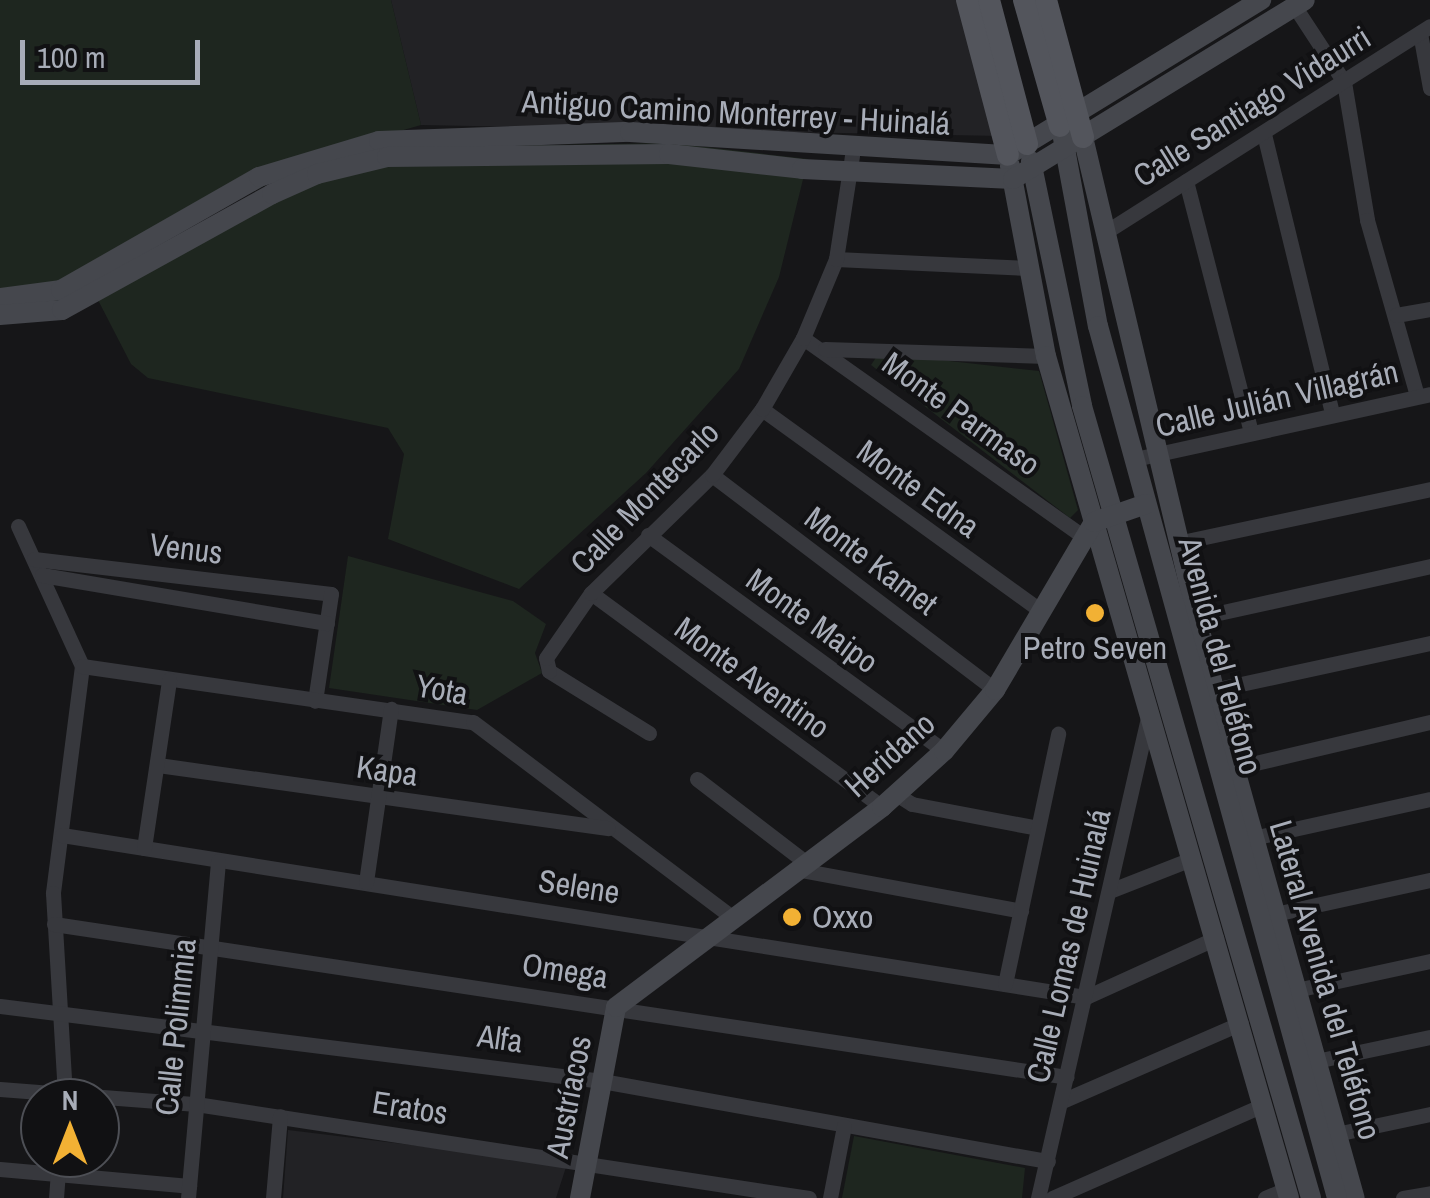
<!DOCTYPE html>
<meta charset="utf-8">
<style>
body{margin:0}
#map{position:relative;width:1430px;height:1198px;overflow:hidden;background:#161618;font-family:"Archivo Narrow",sans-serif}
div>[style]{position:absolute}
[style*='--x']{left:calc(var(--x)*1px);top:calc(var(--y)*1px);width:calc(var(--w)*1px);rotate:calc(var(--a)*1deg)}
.built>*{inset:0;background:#222225}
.green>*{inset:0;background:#1e261f}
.street>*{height:15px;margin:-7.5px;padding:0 7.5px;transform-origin:7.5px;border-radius:7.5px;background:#37383d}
.secondary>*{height:20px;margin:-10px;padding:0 10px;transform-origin:10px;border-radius:10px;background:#45474d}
.primary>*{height:22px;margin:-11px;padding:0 11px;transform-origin:11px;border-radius:11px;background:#53555c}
.dots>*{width:28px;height:28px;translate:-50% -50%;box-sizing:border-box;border:5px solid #111113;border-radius:50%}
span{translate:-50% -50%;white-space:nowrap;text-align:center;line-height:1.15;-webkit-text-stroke:8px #111113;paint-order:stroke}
.street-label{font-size:32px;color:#a8adb8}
.poi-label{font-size:32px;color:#a8adb8}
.left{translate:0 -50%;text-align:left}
.north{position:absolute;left:20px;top:1078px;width:100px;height:100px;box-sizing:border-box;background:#111113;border:2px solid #4d4f55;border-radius:50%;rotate:0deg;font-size:28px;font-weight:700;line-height:40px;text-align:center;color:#a8adb8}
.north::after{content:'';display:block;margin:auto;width:35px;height:45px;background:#f2b134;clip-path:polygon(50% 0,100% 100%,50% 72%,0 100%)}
.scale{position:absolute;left:20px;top:40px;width:180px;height:45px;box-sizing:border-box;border:5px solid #a8adb8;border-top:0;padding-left:12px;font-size:30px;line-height:35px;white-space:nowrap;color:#a8adb8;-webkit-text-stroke:8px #111113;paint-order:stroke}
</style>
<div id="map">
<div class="built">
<div style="clip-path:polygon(391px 0,962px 0,1001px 136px,421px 125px)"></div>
<div style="clip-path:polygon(288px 1130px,567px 1164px,556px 1198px,283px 1198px)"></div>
</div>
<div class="green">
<div style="clip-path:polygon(0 0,391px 0,421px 125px,327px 152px,107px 270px,0 300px)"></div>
<div style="clip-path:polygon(671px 143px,808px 159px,779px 277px,739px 369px,646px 473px,519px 589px,388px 539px,404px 454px,388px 428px,148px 378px,131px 364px,98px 300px,219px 230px,351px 167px,432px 147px)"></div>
<div style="clip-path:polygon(879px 353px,1039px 371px,1078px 510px,1070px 518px,871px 365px)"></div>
<div style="clip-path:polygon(348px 556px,513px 601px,546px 624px,535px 653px,542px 673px,477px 710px,329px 688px)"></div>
<div style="clip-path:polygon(854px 1136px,1025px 1168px,1022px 1198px,842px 1198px)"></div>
</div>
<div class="street">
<div style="--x:1295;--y:7;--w:90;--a:56.8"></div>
<div style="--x:1344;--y:82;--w:140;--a:80.5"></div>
<div style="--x:1367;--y:220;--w:183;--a:74.1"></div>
<div style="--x:1420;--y:33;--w:56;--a:79.7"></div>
<div style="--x:1264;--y:134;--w:288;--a:76.3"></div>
<div style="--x:1186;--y:181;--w:260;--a:75.5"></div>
<div style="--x:1104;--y:233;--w:386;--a:-32.4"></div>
<div style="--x:836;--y:259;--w:193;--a:2.7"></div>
<div style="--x:1396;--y:315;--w:35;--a:-10"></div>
<div style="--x:803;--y:338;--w:344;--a:35.3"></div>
<div style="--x:825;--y:349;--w:221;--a:1.8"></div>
<div style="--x:762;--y:409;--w:346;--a:35.9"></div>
<div style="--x:1135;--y:459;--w:302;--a:-12.4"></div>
<div style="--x:712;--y:475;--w:355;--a:37.2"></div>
<div style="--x:18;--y:526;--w:154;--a:65.4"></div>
<div style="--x:82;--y:666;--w:229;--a:97.3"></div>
<div style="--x:53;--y:893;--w:205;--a:86.6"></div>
<div style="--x:648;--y:535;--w:366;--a:36.1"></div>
<div style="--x:1177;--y:543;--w:259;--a:-12"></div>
<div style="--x:34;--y:559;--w:299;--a:6.7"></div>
<div style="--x:331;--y:594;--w:108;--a:98.5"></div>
<div style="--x:42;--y:575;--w:289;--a:9.6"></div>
<div style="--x:591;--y:593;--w:361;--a:36.3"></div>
<div style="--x:1196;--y:618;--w:240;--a:-12.5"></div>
<div style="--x:82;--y:666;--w:395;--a:8.2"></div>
<div style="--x:473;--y:722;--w:322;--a:37"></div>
<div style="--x:1213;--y:690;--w:222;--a:-12.2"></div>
<div style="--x:649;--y:733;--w:118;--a:-148.2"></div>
<div style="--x:549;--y:671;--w:13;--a:-103"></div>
<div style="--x:546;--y:658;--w:79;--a:-55.3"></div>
<div style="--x:591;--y:593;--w:169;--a:-44.3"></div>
<div style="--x:712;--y:475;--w:83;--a:-52.9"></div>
<div style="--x:762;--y:409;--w:82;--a:-60"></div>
<div style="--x:803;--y:338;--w:86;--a:-67.3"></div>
<div style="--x:836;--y:259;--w:111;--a:-81.2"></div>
<div style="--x:158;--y:765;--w:454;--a:8"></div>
<div style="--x:1234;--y:768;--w:201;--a:-13.2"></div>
<div style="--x:697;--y:779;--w:136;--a:37.5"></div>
<div style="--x:896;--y:794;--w:19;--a:32"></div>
<div style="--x:912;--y:804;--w:128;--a:10.8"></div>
<div style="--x:62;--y:835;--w:1037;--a:8.99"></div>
<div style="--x:1086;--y:997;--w:143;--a:-24.4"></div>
<div style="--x:1253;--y:838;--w:181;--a:-12.4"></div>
<div style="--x:144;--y:848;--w:170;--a:-81.5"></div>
<div style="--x:795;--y:869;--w:230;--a:10.5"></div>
<div style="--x:366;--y:882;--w:175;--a:-81.8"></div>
<div style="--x:1112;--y:890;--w:85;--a:-21.4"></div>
<div style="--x:1275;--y:914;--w:159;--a:-12.4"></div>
<div style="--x:54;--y:924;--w:1024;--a:8.59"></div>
<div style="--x:1005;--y:984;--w:256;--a:-78"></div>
<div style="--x:1296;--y:990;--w:137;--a:-12.2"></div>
<div style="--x:0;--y:1006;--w:607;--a:7.1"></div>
<div style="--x:602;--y:1081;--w:453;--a:10.2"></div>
<div style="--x:1316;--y:1061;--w:116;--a:-11.9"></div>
<div style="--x:0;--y:1089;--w:197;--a:4.4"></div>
<div style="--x:196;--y:1104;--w:620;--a:8.72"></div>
<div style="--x:1062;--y:1101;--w:195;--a:-23.5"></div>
<div style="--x:1336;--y:1134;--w:96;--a:-12"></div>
<div style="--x:0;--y:1169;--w:190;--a:5.1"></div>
<div style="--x:56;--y:1198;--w:40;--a:-85.7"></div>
<div style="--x:188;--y:1198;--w:338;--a:-84.9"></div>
<div style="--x:273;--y:1198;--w:82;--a:-85.1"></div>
<div style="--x:830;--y:1198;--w:73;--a:-79"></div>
<div style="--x:1038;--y:1198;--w:491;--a:-77.1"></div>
<div style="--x:1052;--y:1198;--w:231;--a:-23.8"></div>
<div style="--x:1265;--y:1198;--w:23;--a:-23"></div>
<div style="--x:1403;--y:1198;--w:27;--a:-10"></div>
</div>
<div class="secondary">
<div style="--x:1083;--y:137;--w:602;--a:76.66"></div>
<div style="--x:1222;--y:723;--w:493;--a:74.4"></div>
<div style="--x:1063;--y:138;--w:191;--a:79.5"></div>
<div style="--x:1098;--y:326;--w:904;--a:74.67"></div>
<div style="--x:1031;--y:161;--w:250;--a:78.2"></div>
<div style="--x:1082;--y:406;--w:824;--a:73.87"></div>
<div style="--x:1010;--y:166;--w:193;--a:79.3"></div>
<div style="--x:1046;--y:356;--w:876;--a:73.9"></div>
<div style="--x:0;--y:298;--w:62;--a:-7.5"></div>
<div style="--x:61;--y:290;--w:228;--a:-29.7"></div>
<div style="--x:259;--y:177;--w:125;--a:-16.7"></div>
<div style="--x:379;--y:141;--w:251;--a:-2.1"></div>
<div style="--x:630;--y:132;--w:379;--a:3.5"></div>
<div style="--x:1008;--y:155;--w:297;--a:-31.5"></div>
<div style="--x:0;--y:315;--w:62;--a:-4.6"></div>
<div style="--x:62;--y:310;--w:240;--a:-28.9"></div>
<div style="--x:272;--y:194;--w:49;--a:-24"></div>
<div style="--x:317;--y:174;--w:72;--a:-13.7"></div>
<div style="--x:387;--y:157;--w:282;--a:-0.6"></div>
<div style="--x:669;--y:154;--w:134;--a:6.4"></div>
<div style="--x:802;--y:169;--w:211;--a:2.7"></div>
<div style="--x:1013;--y:179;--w:342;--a:-31.5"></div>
<div style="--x:580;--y:1198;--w:194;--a:-79.3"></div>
<div style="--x:616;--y:1007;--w:333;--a:-36.9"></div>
<div style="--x:882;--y:807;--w:84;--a:-42.1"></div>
<div style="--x:944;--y:751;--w:80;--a:-50.1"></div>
<div style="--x:995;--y:690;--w:195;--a:-59.5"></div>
<div style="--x:1094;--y:522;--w:55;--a:-19.1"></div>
</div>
<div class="primary">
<div style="--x:967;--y:0;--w:160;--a:75.2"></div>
<div style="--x:989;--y:0;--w:149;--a:75.2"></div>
<div style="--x:1024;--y:0;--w:131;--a:74.1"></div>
<div style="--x:1046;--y:0;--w:142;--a:74.9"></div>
</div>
<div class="dots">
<div style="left:1095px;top:613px;background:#f2b134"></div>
<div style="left:792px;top:917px;background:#f2b134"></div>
</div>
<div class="street-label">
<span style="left:1252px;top:107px;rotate:-32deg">Calle Santiago Vidaurri</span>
<span style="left:736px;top:113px;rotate:3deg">Antiguo Camino Monterrey - Huinalá</span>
<span style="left:1277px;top:399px;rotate:-13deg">Calle Julián Villagrán</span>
<span style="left:961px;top:414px;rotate:36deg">Monte Parmaso</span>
<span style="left:918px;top:489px;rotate:36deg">Monte Edna</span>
<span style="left:645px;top:498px;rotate:-46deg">Calle Montecarlo</span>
<span style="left:186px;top:549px;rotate:7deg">Venus</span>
<span style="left:871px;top:561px;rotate:37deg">Monte Kamet</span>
<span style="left:812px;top:621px;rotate:36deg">Monte Maipo</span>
<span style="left:1220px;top:656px;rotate:75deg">Avenida del Teléfono</span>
<span style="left:752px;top:678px;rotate:36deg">Monte Aventino</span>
<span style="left:442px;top:690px;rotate:10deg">Yota</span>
<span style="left:890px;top:755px;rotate:-42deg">Heridano</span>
<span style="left:387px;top:771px;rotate:8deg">Kapa</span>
<span style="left:579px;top:887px;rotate:9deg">Selene</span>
<span style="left:1069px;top:946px;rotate:-77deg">Calle Lomas de Huinalá</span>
<span style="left:565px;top:971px;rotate:9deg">Omega</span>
<span style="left:1325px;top:980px;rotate:74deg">Lateral Avenida del Teléfono</span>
<span style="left:176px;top:1027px;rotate:-84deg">Calle Polimmia</span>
<span style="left:500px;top:1039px;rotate:8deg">Alfa</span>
<span style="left:569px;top:1097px;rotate:-79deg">Austríacos</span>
<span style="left:410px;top:1108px;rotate:9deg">Eratos</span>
</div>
<div class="poi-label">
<span style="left:1095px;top:648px">Petro Seven</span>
<span class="left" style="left:812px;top:917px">Oxxo</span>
</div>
<div class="north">N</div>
<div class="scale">100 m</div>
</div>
